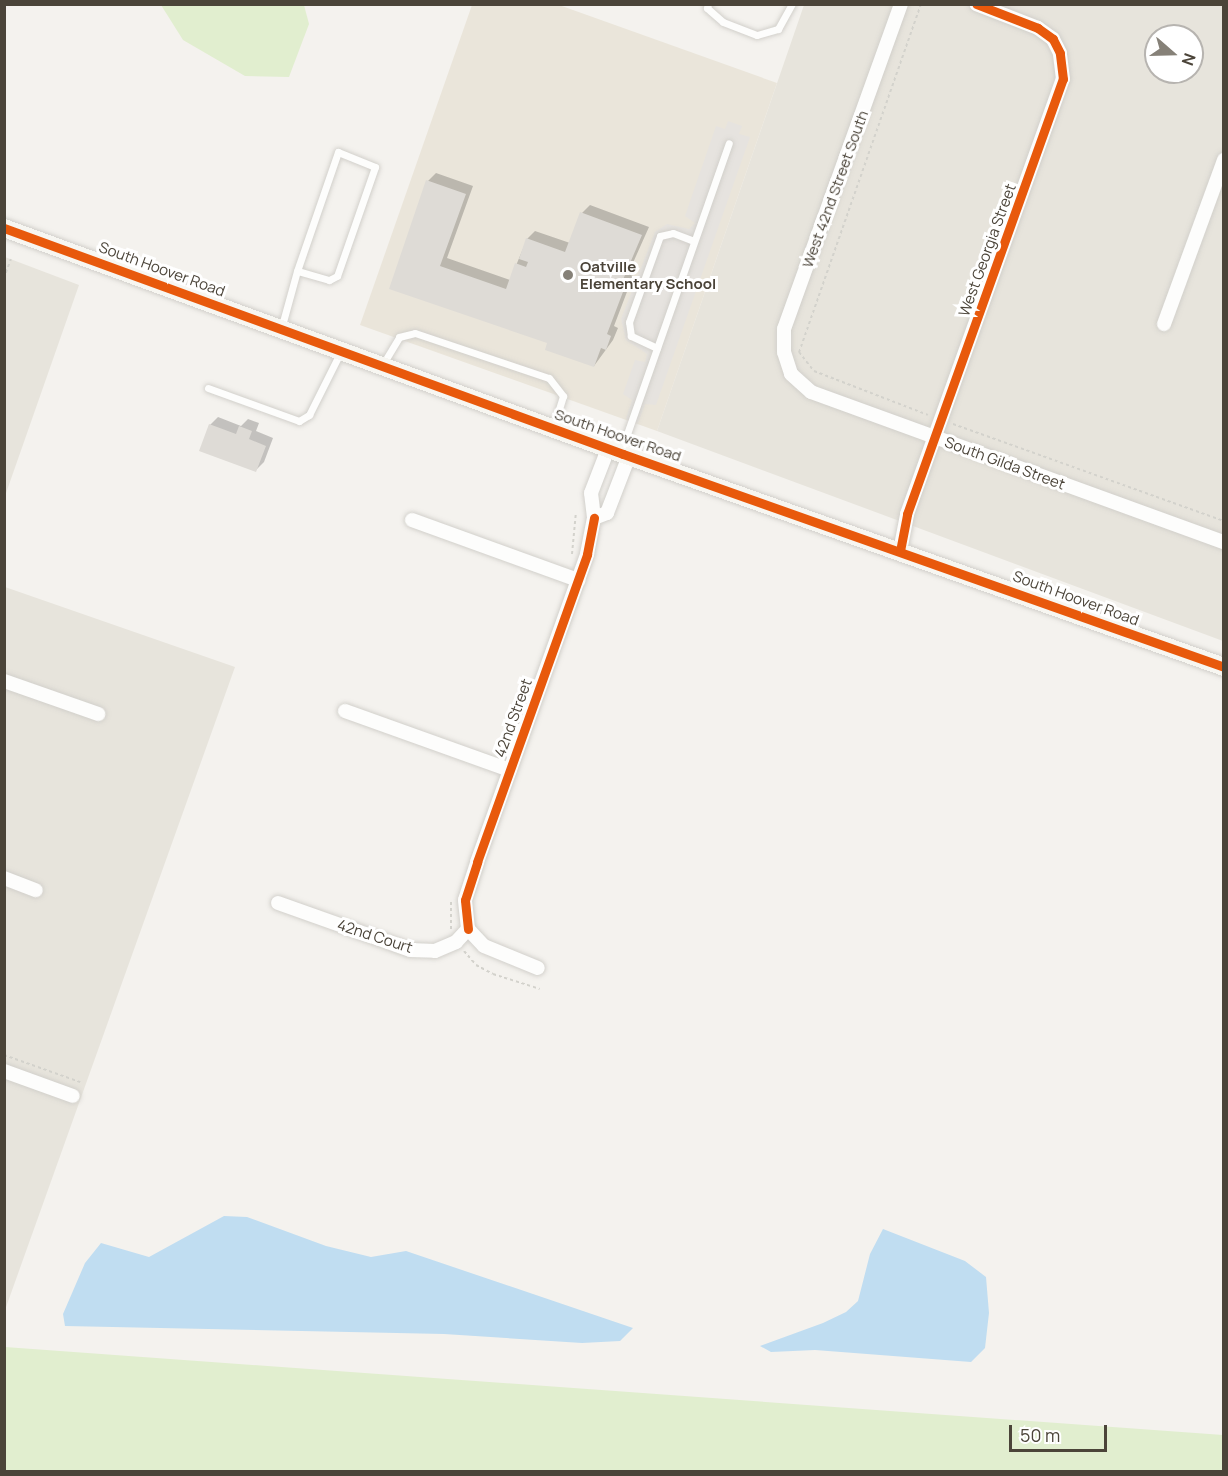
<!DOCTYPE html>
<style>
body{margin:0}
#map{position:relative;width:1228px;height:1476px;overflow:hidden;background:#f4f2ee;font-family:Manrope,sans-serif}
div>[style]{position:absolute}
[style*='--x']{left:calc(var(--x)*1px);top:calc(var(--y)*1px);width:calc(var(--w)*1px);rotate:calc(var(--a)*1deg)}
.residential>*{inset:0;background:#e7e4dc}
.education>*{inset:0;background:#eae5da}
.green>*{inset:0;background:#e1eecf}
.parking>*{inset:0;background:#e6e3df}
.water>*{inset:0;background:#c0ddf1}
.shadow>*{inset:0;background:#0003}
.building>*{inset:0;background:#dedbd6}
.path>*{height:2px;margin-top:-1px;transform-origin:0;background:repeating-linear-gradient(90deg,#d3d2cc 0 3px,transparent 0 6px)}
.roads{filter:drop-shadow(0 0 2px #d2d0cb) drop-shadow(0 0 2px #d2d0cb)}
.lane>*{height:7px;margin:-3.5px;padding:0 3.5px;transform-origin:3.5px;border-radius:3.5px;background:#fdfdfc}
.street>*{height:14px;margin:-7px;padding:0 7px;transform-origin:7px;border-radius:7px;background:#fdfdfc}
.secondary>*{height:18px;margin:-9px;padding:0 9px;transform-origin:9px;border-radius:9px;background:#f7f6f1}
.cycleway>*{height:9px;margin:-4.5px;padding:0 4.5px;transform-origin:4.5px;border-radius:4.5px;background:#e8590c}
.dots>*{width:16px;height:16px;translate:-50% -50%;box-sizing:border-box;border:3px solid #fff;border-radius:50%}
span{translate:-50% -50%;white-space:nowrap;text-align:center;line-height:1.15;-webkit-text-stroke:6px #fff;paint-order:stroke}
.street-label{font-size:15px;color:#4b4439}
.poi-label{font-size:15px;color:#4b4439;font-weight:700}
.left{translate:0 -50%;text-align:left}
.frame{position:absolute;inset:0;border:6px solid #4b4439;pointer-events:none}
.north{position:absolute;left:1144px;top:24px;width:60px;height:60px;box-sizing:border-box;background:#fff;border:2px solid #b7b4b0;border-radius:50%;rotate:110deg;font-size:16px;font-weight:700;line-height:24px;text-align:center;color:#4b4439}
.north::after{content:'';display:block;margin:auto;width:21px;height:27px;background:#868178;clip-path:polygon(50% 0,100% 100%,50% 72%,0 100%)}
.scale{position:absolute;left:1009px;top:1425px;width:98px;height:27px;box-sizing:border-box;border:3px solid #4b4439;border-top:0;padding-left:8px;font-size:18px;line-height:21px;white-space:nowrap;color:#4b4439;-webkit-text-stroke:4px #fff;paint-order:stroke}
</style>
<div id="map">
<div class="residential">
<div style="clip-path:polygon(evenodd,804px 5px,1223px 5px,1223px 641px,657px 431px,804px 5px,1156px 36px,1192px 36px,1192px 72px,1156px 72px,1156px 36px)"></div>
<div style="clip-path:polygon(5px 257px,79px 285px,5px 496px,4px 258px)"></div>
<div style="clip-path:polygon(5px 587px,235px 667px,5px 1310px)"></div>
</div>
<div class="education">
<div style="clip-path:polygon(472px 5px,559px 5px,777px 83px,657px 431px,360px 325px)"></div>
</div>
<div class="green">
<div style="clip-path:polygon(161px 5px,304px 5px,309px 24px,289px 77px,245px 76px,183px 40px)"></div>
<div style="clip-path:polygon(5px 1347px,1223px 1435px,1223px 1471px,5px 1471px)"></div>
</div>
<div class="parking">
<div style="clip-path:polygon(728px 121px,742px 126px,739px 134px,750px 137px,656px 405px,645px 404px,638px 423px,626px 419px,632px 400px,623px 394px,635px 360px,645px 362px,647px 354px,626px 340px,621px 319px,655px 232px,667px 224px,689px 229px,695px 223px,685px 216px,716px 126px,725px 129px)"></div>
</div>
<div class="water">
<div style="clip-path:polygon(224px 1216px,247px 1217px,326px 1246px,371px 1257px,406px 1251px,633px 1328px,620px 1341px,582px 1343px,444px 1334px,65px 1326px,63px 1314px,85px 1263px,101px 1243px,149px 1257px)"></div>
<div style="clip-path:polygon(883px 1229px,965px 1261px,986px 1277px,989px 1313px,985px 1348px,971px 1362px,815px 1350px,771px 1352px,760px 1346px,823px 1323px,846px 1312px,858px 1301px,870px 1254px)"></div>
</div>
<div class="shadow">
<div style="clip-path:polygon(436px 173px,473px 186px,447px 258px,510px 280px,527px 239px,535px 231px,570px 243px,582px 213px,590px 205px,649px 227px,628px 274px,633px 276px,614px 326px,618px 328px,613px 340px,594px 366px,549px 342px,390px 288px,428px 181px)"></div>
<div style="clip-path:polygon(218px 417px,241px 426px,248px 419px,259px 423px,256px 431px,273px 438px,264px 462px,256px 470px,210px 425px)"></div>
</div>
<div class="building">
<div style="clip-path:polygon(426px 180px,466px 194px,440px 266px,506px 289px,515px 263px,526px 267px,528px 262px,519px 259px,526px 238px,565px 252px,580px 212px,642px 235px,622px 282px,626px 284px,607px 334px,611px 336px,606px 350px,601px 348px,594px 367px,545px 350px,547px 343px,389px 289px)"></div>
<div style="clip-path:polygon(209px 424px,236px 434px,239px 426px,252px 431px,249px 439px,266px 446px,256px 472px,199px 451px)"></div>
</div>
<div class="path">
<div style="--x:921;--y:4;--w:369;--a:109.3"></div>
<div style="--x:799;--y:352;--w:24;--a:52"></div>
<div style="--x:814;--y:371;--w:122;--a:21.1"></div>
<div style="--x:4;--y:278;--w:20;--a:-70"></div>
<div style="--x:953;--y:424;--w:288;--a:19.7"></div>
<div style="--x:572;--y:554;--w:42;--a:-84.6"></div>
<div style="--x:451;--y:929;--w:27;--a:-90"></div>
<div style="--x:464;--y:951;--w:18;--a:49"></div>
<div style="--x:476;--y:965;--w:19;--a:28"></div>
<div style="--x:493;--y:974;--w:49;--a:17.7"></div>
<div style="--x:4;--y:1055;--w:81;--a:19.6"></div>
</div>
<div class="roads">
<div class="lane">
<div style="--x:708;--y:4;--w:4;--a:104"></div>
<div style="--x:707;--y:8;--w:21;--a:41"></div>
<div style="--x:723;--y:22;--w:36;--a:21"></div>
<div style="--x:757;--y:35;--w:22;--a:-16"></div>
<div style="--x:778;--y:29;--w:29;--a:-61"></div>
<div style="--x:281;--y:329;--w:60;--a:-74.6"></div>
<div style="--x:297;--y:271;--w:126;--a:-71"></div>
<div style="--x:338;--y:152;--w:40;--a:22"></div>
<div style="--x:375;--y:167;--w:115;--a:109.2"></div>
<div style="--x:337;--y:276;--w:9;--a:153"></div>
<div style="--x:329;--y:280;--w:33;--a:-164"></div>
<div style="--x:657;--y:348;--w:29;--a:-155"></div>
<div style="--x:631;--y:336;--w:14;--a:-98"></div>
<div style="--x:629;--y:322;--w:91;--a:-70.2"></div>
<div style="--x:660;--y:236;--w:13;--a:-13"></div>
<div style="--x:673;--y:233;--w:22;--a:21"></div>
<div style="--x:383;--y:364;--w:31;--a:-59"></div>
<div style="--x:399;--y:337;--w:16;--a:-14"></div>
<div style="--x:415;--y:333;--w:141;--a:18.6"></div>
<div style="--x:549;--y:378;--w:23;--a:52"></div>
<div style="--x:563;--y:396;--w:34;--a:107"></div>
<div style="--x:208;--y:388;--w:97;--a:19.9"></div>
<div style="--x:299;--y:421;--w:12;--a:-31"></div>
<div style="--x:309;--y:415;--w:69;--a:-63.4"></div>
<div style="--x:621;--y:451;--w:326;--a:-70.7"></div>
</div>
<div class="street">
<div style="--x:901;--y:4;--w:345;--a:109.8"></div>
<div style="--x:784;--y:329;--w:23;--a:90"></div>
<div style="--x:784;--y:352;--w:23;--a:72"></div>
<div style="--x:791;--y:374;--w:27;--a:42"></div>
<div style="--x:811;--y:392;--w:439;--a:20"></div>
<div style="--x:1164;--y:324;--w:175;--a:-69.9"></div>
<div style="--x:608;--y:449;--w:47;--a:111.1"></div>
<div style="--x:591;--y:493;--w:25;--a:83"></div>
<div style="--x:594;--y:518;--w:14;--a:-21"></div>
<div style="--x:607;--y:513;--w:61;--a:-68.9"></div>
<div style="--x:412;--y:520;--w:177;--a:19.9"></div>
<div style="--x:900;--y:551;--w:38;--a:-79"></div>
<div style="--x:907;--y:514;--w:462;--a:-70.3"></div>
<div style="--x:1063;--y:79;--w:26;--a:-97"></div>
<div style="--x:1060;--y:53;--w:16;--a:-117"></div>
<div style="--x:1053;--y:39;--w:19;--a:-144"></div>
<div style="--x:1038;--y:28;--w:66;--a:-158.8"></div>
<div style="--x:4;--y:681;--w:100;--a:19.3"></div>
<div style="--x:345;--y:711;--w:175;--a:19.7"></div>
<div style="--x:4;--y:878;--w:34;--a:21"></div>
<div style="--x:278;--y:903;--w:140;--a:19.6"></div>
<div style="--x:410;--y:950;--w:25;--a:2"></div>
<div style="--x:435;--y:951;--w:23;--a:-23"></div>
<div style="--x:456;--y:942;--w:18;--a:-47"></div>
<div style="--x:468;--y:929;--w:29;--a:-96"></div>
<div style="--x:465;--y:900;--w:40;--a:-72"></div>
<div style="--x:477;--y:862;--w:327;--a:-70.3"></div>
<div style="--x:587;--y:554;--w:37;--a:-79"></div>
<div style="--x:468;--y:929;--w:23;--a:47"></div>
<div style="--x:484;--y:946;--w:58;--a:22.2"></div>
<div style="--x:4;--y:1071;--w:73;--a:19.9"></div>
</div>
<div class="secondary">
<div style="--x:4;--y:228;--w:659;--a:20.06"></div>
<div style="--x:623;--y:454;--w:638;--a:19.51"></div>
</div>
</div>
<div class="cycleway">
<div style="--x:4;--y:228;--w:659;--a:20.06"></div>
<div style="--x:623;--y:454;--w:638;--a:19.51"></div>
<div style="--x:900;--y:551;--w:38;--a:-79"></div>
<div style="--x:907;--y:514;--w:462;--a:-70.3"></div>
<div style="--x:1063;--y:79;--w:26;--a:-97"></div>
<div style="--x:1060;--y:53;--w:16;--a:-117"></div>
<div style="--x:1053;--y:39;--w:19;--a:-144"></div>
<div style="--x:1038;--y:28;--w:66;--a:-158.8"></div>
<div style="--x:468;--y:929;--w:29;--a:-96"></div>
<div style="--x:465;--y:900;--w:40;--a:-72"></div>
<div style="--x:477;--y:862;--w:327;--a:-70.3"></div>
<div style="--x:587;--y:554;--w:37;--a:-79"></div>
</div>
<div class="dots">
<div style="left:568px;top:275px;background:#868178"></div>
</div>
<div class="street-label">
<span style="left:835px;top:189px;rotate:-70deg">West 42nd Street South</span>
<span style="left:987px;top:250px;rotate:-70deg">West Georgia Street</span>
<span style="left:162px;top:269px;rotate:20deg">South Hoover Road</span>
<span style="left:618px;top:435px;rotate:19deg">South Hoover Road</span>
<span style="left:1005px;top:463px;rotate:20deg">South Gilda Street</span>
<span style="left:1076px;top:598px;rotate:20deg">South Hoover Road</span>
<span style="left:513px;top:718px;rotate:-70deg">42nd Street</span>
<span style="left:375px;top:936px;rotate:18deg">42nd Court</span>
</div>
<div class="poi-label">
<span class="left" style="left:580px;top:275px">Oatville<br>Elementary School</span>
</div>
<div class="frame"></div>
<div class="north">N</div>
<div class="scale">50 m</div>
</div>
